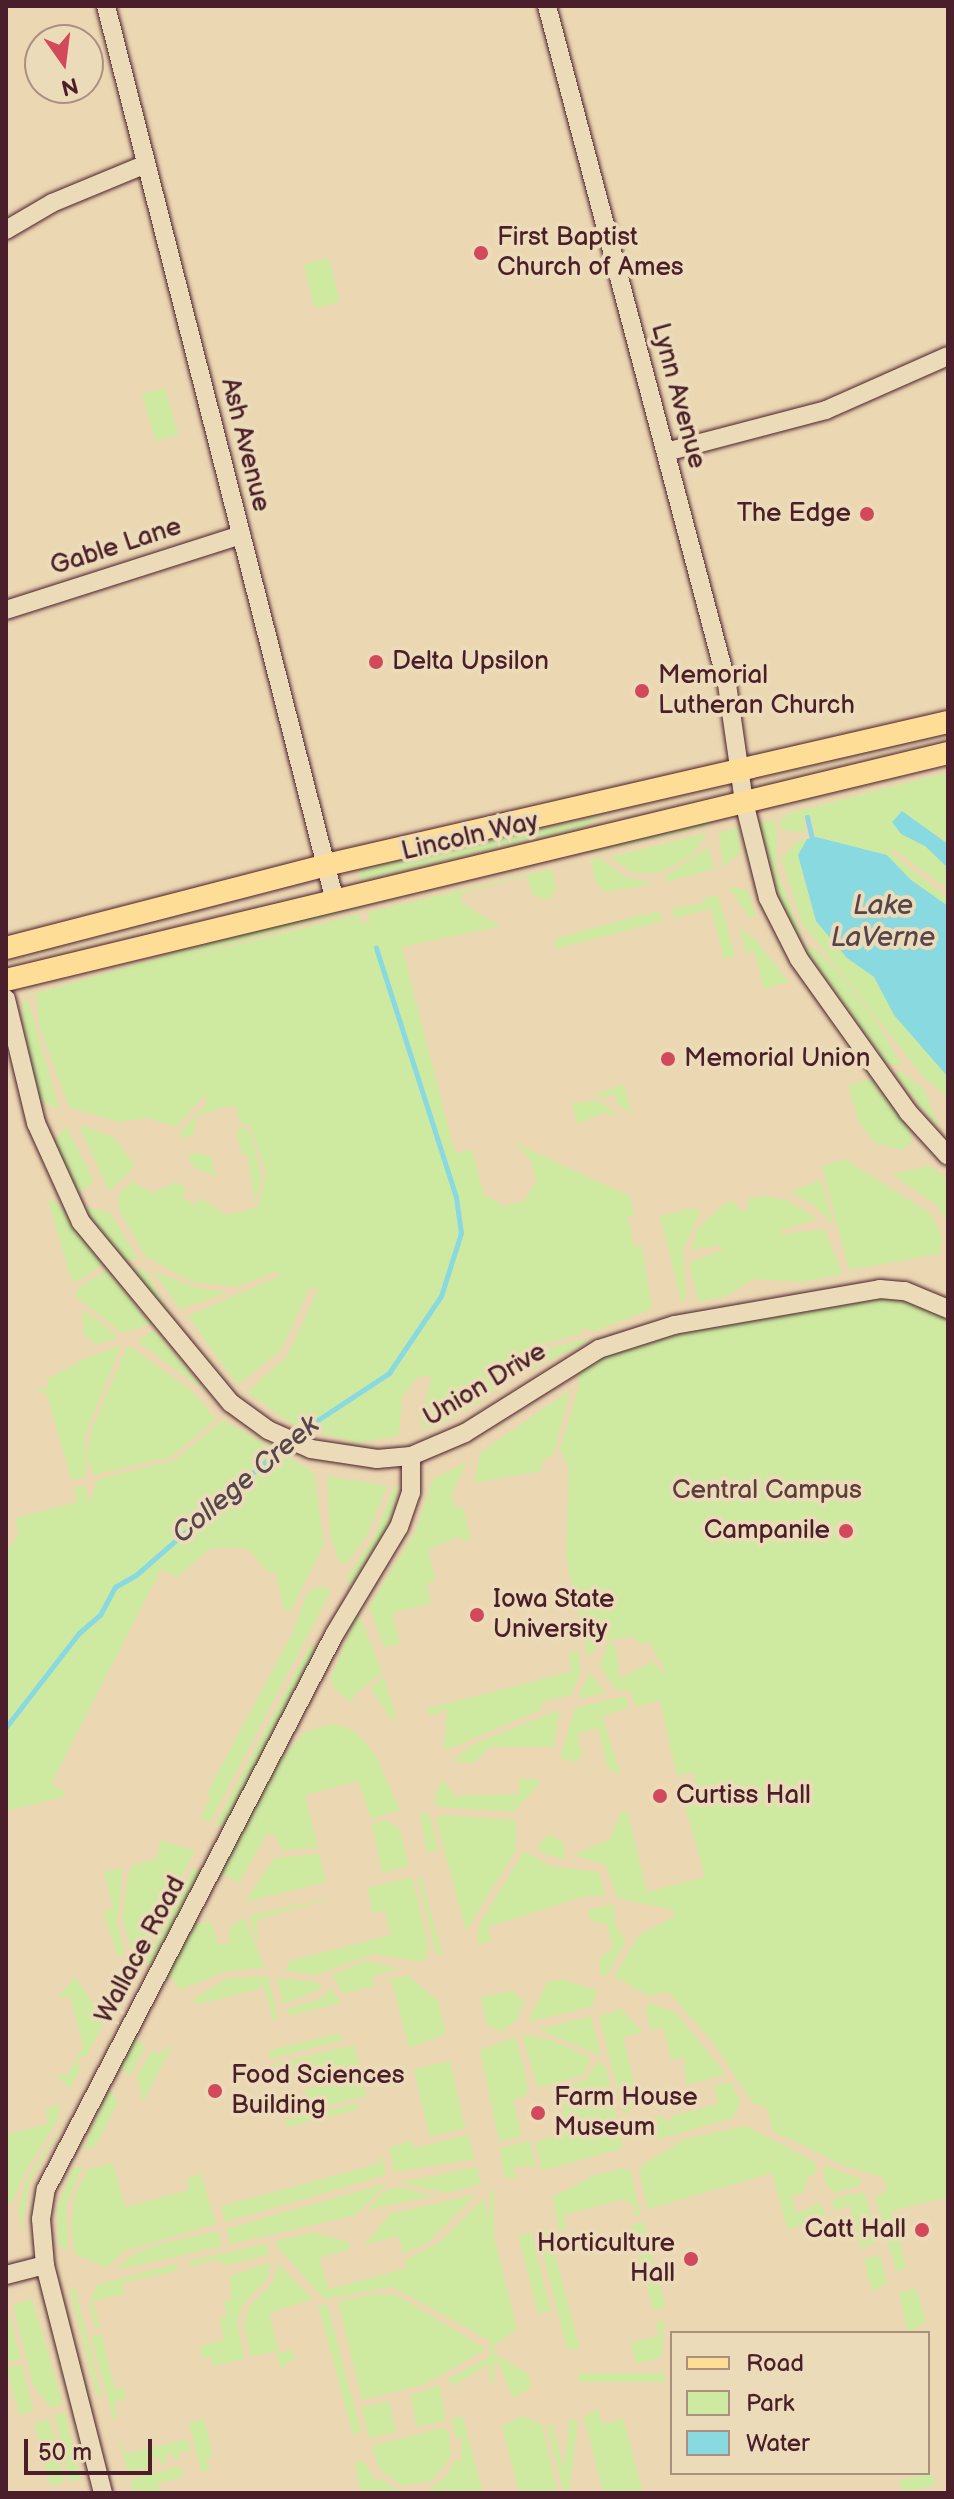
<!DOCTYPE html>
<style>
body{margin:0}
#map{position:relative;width:954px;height:2499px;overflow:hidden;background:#ecd7b3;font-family:"Balsamiq Sans",sans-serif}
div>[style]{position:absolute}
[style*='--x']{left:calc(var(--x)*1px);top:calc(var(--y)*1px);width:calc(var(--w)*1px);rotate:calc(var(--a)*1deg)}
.green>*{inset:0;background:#ceeaa1;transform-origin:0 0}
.water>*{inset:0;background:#88d9e0}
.stream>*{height:5px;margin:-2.5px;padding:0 2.5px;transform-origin:2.5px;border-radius:2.5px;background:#88d9e0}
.roads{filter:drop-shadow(0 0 2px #4a1f2b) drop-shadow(0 0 2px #4a1f2b)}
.minor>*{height:18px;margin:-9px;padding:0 9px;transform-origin:9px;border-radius:9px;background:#ecdbb8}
.major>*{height:22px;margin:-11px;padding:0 11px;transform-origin:11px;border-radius:11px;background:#fedd96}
.dots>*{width:22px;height:22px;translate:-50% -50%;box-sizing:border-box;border:4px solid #ecdbb8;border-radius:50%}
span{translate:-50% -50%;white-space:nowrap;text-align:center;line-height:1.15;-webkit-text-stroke:8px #ecdbb8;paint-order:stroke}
.poi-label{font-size:26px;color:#4a1f2b}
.left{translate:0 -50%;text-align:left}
.right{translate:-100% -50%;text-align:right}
.street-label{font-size:26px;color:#4a1f2b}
.park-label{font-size:26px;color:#5e3d3d}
.water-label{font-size:28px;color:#56444f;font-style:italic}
.frame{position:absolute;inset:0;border:8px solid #4a1f2b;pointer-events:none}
.legend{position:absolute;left:670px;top:2331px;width:260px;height:144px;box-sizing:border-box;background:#ecdbb8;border:2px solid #ab9080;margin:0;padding:10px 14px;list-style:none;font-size:24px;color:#4a1f2b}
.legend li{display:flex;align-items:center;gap:16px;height:40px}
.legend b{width:40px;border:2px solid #ab9080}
.north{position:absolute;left:24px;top:24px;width:80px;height:80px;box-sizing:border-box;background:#ecdbb8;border:2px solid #ab9080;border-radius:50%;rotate:166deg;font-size:22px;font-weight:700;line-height:32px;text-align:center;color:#4a1f2b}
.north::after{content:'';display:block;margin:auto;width:28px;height:36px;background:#d1495b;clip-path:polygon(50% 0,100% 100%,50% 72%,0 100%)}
.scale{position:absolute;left:24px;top:2439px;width:128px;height:36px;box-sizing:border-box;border:4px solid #4a1f2b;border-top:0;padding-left:10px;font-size:24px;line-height:28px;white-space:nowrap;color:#4a1f2b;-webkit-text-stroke:6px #ecdbb8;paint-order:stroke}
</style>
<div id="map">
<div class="green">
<div style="left:329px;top:258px;width:45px;height:26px;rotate:76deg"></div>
<div style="left:165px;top:388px;width:48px;height:24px;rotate:74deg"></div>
<div style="clip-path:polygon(948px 772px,948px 844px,937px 834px,901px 834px,925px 846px,948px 868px,948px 889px,892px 848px,891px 853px,948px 898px,948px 906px,911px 880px,887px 855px,817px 841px,811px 816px,803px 818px,806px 833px,781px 830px,781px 819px,790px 813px)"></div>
<div style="clip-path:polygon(605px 815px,581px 828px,361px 880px,358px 870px)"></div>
<div style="clip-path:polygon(709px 818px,709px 826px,590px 853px,592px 850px)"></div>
<div style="clip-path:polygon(759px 821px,776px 821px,777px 871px,801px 933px,798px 940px,780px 901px)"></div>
<div style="clip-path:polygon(738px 827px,740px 853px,723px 867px,719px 833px)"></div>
<div style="clip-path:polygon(707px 833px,692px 855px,660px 873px,634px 873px,609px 857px)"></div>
<div style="clip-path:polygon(807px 839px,802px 872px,816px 921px,874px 977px,894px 1015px,948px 1077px,948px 1097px,924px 1078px,802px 923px,781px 858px,796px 842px)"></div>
<div style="clip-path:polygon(708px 847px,714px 869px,665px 882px,665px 877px)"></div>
<div style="clip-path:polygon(600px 858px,623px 876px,653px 884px,604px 892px,596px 883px,590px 860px)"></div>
<div style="clip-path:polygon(552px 869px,556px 890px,549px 900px,533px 895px,527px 876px,463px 892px,460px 902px,500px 926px,402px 947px,455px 1153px,472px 1150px,484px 1194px,503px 1206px,524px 1201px,536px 1181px,531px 1160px,514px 1143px,630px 1196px,634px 1215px,627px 1217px,635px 1247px,642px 1246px,652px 1309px,596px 1331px,582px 1328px,580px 1334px,546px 1343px,526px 1365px,509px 1366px,506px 1380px,480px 1402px,435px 1428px,424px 1428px,420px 1421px,432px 1376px,418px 1377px,402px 1397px,399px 1436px,357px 1443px,295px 1426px,247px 1392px,286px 1357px,318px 1290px,310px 1287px,281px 1350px,238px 1385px,188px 1316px,282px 1275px,275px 1272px,237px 1287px,192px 1282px,145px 1256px,119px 1210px,118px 1196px,131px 1181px,153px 1193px,176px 1182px,187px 1189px,182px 1197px,196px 1205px,201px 1198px,227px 1215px,258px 1207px,266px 1174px,251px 1126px,240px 1123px,236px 1107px,228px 1106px,197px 1116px,194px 1135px,182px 1138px,180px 1133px,207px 1103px,205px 1095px,176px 1127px,148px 1118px,119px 1122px,69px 1107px,39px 1024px,37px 1001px,47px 993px,359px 914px,361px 923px,369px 922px,368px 912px)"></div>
<div style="clip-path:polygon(728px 886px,748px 891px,756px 916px,750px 919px)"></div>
<div style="clip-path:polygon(718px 895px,735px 956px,724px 959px,711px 909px,674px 918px,672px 908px,704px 904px,703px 899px)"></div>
<div style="left:357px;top:901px;width:7px;height:335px;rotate:74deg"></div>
<div style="clip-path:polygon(651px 912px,660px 912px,663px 921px,555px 949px,556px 938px,645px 914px,652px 916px)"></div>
<div style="clip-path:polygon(739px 928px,755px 939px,789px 982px,764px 989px,754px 951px,746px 953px)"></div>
<div style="clip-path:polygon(803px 946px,816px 950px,834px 967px,873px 1016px,902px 1065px,887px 1064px)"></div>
<div style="clip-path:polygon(22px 1000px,28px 1001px,60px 1110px,38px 1099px,27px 1057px)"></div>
<div style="clip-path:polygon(902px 1072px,924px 1089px,941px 1132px,894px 1073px)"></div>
<div style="clip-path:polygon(871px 1079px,911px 1133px,911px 1142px,903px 1150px,875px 1143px,859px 1122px,848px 1085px)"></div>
<div style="clip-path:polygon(624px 1084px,632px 1114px,617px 1104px,614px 1093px,607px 1098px,594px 1095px)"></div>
<div style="clip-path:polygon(598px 1101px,620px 1116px,603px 1113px,577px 1124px,572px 1103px)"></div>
<div style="clip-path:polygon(79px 1125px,114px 1137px,135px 1166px,109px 1192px)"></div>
<div style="clip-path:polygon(66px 1126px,94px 1181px,77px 1196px,54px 1142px)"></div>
<div style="clip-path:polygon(244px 1128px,251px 1133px,262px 1178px,255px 1204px,248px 1155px,243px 1156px,236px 1130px)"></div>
<div style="clip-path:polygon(198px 1153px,211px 1157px,216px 1177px,193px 1167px,188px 1155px)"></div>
<div style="clip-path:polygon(845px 1159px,931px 1214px,942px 1237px,940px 1254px,849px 1270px,822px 1166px)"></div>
<div style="clip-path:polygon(930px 1166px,948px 1179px,948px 1225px,938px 1206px,892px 1174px)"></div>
<div style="clip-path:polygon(821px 1180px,834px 1226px,815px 1206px,790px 1192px)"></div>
<div style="clip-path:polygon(766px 1196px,789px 1201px,817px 1219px,781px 1230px,782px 1234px,824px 1229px,843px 1274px,801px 1282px,753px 1279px,725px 1297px,698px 1301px,689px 1263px,722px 1250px,720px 1246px,691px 1250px,698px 1228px,724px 1204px,734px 1201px,740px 1211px,747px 1209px,749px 1198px)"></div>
<div style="clip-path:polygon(48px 1201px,56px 1201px,102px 1265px,78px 1281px,72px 1281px)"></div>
<div style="clip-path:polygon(82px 1206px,111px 1213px,137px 1259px,125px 1261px)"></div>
<div style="clip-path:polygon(693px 1208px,700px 1213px,683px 1249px,686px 1296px,682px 1304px,660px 1216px)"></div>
<div style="clip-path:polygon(130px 1266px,146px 1271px,170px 1315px)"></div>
<div style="clip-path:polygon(107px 1271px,150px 1324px,122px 1333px,75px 1296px,78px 1288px)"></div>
<div style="clip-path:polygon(154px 1272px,195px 1287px,227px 1293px,180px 1309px)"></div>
<div style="clip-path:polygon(880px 1289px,948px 1309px,948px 2197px,892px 2211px,906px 2268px,896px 2271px,875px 2197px,887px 2191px,884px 2178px,845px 2166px,773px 2131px,767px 2108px,753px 2103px,713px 2042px,668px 1992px,649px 1996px,614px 1976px,639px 1935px,674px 1917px,673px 1910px,617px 1898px,606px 1865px,573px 1855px,610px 1839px,621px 1812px,627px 1810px,647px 1892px,705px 1877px,685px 1806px,701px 1801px,693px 1772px,677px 1776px,660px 1700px,636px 1707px,630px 1690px,616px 1690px,600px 1666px,609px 1640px,617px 1649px,619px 1679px,653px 1661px,666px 1676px,661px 1660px,655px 1658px,658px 1651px,653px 1651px,651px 1642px,641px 1644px,632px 1637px,600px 1641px,590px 1657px,587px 1654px,566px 1558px,569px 1468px,560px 1449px,579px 1386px,576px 1361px,611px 1344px)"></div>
<div style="clip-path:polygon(83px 1310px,117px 1335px,117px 1338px,96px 1345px,83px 1333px)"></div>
<div style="clip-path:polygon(154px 1330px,194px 1378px,208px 1393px,137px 1341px)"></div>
<div style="clip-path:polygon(586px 1339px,589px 1341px,527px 1372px,549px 1348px)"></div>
<div style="clip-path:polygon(121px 1345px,85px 1436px,86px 1476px,72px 1481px,46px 1393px,34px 1391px,48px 1388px,47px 1379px,84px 1359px)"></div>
<div style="clip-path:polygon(128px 1345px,191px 1390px,216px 1419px,171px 1457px,93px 1475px,87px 1458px,91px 1431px)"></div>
<div style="clip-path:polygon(570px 1390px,554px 1454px,543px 1460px,541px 1471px,474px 1483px,480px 1453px)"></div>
<div style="clip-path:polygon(223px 1420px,314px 1472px,324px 1545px,292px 1608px,287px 1612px,283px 1606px,275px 1571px,268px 1572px,247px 1548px,211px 1548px,177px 1577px,161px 1569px,51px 1784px,65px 1792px,63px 1797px,6px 1811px,6px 1553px,18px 1535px,16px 1518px,77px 1502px,74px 1489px,85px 1485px,89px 1503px,98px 1479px,175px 1460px)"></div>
<div style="clip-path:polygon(467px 1462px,452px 1494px,455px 1508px,463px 1508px,471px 1539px,462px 1541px,460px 1536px,428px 1550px,436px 1581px,426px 1584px,431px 1603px,392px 1613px,400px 1644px,384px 1647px,369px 1606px,414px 1534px,433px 1479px)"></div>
<div style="clip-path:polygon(327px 1476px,387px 1486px,366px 1537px,347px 1563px,339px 1562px,330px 1534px)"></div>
<div style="clip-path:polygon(399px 1486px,388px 1527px,349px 1587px,347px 1577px,373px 1539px,394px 1487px)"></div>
<div style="clip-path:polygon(318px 1587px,328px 1588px,330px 1593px,210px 1822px,200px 1818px,211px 1796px,207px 1793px,292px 1634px,307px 1593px)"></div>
<div style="clip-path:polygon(358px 1612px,382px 1672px,353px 1696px,352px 1703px,333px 1688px,331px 1677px)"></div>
<div style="clip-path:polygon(310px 1645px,317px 1649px,235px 1805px,223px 1826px,215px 1825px)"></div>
<div style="clip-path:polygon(578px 1650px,581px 1672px,571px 1695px,541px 1702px,542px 1709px,444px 1751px,447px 1709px,431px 1716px,426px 1709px,572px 1671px,568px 1654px)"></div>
<div style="clip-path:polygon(590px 1672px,605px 1693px,581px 1698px,580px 1692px)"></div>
<div style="clip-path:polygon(384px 1677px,396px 1717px,392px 1721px,371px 1688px)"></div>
<div style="clip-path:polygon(626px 1696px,629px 1708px,602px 1716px,621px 1775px,608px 1768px,598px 1728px,577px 1734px,582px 1754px,577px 1762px,560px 1758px,575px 1708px)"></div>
<div style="clip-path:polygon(559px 1710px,554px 1747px,490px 1747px,474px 1763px,452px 1761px,474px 1744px)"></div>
<div style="clip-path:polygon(333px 1723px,355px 1731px,375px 1754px,400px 1810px,371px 1819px,358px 1781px,305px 1795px,318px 1848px,282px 1850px,274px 1834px,267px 1833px,239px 1883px,220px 1873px,277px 1763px,305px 1732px)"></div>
<div style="clip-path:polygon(442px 1778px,455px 1796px,519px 1794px,519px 1779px,538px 1779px,539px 1784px,514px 1812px,439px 1807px,434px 1801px)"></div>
<div style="clip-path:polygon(420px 1814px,429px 1814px,439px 1850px,427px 1853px)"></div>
<div style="clip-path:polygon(442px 1815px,516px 1820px,516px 1850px,466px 1931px,436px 1819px)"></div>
<div style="clip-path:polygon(387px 1820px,400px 1830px,409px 1866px,382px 1873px,372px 1824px)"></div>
<div style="clip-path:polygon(549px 1834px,563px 1842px,565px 1859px,540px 1853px,538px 1844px)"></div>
<div style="clip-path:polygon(160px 1840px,195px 1851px,141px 1952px,133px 1955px,122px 1917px,129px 1872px,133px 1865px,158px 1858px)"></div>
<div style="clip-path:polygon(524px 1851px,550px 1866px,599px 1872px,605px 1896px,585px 1896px,488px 1927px,491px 1941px,477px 1945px,479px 1925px)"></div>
<div style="clip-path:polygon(319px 1854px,326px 1882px,245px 1902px,274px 1858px)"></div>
<div style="clip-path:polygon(123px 1868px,117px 1923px,125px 1953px,118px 1958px,103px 1912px,113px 1909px,104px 1872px)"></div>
<div style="left:193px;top:1868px;width:9px;height:105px;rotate:27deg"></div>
<div style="clip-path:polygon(417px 1876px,421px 1877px,443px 1956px,436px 1954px)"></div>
<div style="clip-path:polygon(412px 1877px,429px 1948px,424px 1962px,373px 1954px,316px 1975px,285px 1971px,290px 1961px,391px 1935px,385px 1911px,373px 1913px,367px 1888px)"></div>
<div style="clip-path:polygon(343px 1895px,256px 1920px,259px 1946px,249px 1916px)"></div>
<div style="clip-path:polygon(614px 1904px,615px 1924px,626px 1941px,606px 1977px,600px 1974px,600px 1957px,613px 1948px,607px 1924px,591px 1921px,588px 1910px)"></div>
<div style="clip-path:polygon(244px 1917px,265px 1967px,223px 1972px,180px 1990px,168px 1973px,194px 1924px,211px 1922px,218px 1944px,229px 1944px,230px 1928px)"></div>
<div style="clip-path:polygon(365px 1961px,400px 1969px,372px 1976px,375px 1986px,344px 1994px,332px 1975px)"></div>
<div style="clip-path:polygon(408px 1975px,438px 2001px,446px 2034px,409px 2048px,392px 1982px,380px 1982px)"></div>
<div style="clip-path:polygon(268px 1976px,278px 2019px,273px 2020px,264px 1987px,200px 2004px,191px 2001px,226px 1979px)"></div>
<div style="clip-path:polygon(75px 1977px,105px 2021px,86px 2057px,81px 2055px,77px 2064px,81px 2068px,70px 2088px,55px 2074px,68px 2075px,83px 2046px,70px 1996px,58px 1998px)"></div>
<div style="clip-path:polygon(277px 1978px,318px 1982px,321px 1989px,283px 2004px)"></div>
<div style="clip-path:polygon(561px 1979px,598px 1991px,591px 2007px,528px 2022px,547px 1982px)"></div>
<div style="clip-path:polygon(331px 1988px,341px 2003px,289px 2016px,287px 2009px,320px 1999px)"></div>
<div style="clip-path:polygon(513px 1991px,524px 2002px,516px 2021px,500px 2032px,487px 2024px,481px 1997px)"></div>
<div style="clip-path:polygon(650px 2003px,676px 2013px,726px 2074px,686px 2085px,684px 2057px,671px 2060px,663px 2027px,651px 2030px,645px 2008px)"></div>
<div style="clip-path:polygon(621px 2009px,643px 2032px,623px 2037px,635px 2087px,629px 2098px,636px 2102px,628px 2115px,623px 2111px,599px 2016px)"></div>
<div style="clip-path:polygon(591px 2016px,601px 2056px,540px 2030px,541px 2029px)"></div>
<div style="left:340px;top:2033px;width:8px;height:74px;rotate:76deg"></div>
<div style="clip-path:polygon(522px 2035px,549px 2039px,590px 2057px,584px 2075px,538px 2088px)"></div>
<div style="clip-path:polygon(135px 2037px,145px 2047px,130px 2076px,120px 2066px)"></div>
<div style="clip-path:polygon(516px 2037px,528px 2087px,526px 2096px,513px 2100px,522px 2136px,499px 2142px,480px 2050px)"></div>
<div style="clip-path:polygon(173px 2044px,143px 2102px,137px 2076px,152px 2051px,159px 2054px)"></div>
<div style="clip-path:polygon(354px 2045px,359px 2065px,302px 2078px,300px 2073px,276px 2078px,273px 2064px)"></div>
<div style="left:450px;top:2061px;width:69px;height:37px;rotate:77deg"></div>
<div style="clip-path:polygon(598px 2061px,606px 2068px,623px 2148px,542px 2171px,535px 2142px,559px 2135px,554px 2114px,565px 2111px,559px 2088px,585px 2080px)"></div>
<div style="clip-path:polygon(361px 2076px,366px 2096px,286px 2116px,283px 2101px,306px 2096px,305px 2089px)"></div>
<div style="clip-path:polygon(731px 2082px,740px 2102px,733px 2118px,659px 2139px,649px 2135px,658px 2115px,669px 2122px,673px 2116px,718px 2104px,714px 2085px)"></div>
<div style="clip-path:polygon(109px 2088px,118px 2103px,95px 2147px,83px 2150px)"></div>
<div style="clip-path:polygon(357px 2103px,359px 2109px,287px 2127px,285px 2120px)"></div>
<div style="clip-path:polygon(60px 2104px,58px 2119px,22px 2177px,13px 2202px,6px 2204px,6px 2135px,48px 2124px,46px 2109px)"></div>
<div style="clip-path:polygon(68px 2116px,29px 2183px,22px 2230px,18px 2209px,27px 2178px)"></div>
<div style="clip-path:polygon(746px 2126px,815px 2162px,817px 2172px,807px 2178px,804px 2192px,791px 2196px,797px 2214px,819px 2203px,826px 2214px,788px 2230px,772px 2173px,648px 2209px,639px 2171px,644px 2164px,685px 2139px)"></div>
<div style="clip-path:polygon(468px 2135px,475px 2159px,394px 2172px,389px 2147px,412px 2141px,414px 2148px)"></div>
<div style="clip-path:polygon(530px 2141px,536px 2167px,518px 2166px,513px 2170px,518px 2178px,504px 2177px,500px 2148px)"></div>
<div style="clip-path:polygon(381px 2154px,386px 2175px,225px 2222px,221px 2206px,378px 2164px)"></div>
<div style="clip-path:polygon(113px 2163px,125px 2207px,189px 2190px,187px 2178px,201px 2174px,216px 2224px,123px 2251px,107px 2268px,76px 2255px,71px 2232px,74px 2198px,88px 2169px)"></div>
<div style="clip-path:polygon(83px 2165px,66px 2205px,68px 2250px,59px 2245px,57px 2208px,72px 2170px)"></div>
<div style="clip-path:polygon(824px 2165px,860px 2179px,862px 2185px,834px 2193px,825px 2182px)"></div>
<div style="clip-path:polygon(477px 2167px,481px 2184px,448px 2193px,398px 2183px)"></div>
<div style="clip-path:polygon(623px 2168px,631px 2171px,640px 2215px,636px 2217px,633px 2205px,624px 2199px,563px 2215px,567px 2229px,559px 2231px,553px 2197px,595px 2175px)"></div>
<div style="clip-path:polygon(388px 2183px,356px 2215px,230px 2244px,226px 2229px)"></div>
<div style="clip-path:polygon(398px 2187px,433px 2196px,367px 2210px,383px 2192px)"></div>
<div style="left:490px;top:2191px;width:4px;height:192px"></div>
<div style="clip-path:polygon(864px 2192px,878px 2240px,861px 2249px,850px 2206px,834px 2210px,832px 2204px,835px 2198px)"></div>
<div style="clip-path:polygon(477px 2194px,426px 2244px,403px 2253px,398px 2236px,364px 2245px,390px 2214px)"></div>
<div style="clip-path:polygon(484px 2198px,517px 2329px,496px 2344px,393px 2287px,324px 2299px,276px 2245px,278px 2240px,314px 2232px,347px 2242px,351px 2249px,319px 2258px,329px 2289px,407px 2268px,405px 2260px,440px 2242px)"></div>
<div style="left:643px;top:2222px;width:88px;height:13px;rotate:75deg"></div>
<div style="clip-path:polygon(548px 2228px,550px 2235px,580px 2349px,567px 2349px,537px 2230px)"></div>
<div style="clip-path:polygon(218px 2231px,222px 2246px,116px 2270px,130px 2256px,155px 2245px)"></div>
<div style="left:531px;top:2232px;width:81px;height:13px;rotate:76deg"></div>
<div style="clip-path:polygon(265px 2244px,270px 2254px,228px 2265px,214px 2260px,190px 2267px,189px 2261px)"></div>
<div style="clip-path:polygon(875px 2256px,881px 2258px,887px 2284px,872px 2291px,864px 2259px)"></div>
<div style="clip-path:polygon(270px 2262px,269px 2276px,243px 2305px,237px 2322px,244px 2359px,213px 2366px,211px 2357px,203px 2359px,200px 2346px,224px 2340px,219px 2319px,227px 2316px,224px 2302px,231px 2299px,230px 2276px)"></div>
<div style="clip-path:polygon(176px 2264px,178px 2270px,122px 2283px,124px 2294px,93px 2301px,100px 2328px,95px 2329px,90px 2306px,96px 2285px)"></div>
<div style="clip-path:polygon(278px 2264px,313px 2299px,269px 2313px,279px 2353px,292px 2350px,295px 2358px,280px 2368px,276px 2351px,251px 2357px,244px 2326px,248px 2308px,273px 2282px)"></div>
<div style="clip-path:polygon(75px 2287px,101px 2395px,97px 2397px,70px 2290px)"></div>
<div style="clip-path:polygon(916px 2288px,926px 2321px,908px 2333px,899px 2293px)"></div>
<div style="clip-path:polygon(373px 2294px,397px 2295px,486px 2349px,426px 2384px,362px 2400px,338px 2302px)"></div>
<div style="clip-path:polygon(32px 2299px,63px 2403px,51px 2408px,33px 2385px,13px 2305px)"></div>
<div style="left:327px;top:2304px;width:132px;height:9px;rotate:75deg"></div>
<div style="clip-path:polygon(6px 2305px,21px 2359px,6px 2363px)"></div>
<div style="clip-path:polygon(656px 2321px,664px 2322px,662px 2357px,636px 2364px,631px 2343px,659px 2336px)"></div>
<div style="clip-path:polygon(101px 2334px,115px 2390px,124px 2388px,126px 2398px,114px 2402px,117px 2417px,113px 2419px,91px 2336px)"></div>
<div style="clip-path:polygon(495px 2354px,528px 2374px,531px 2385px,525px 2392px,513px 2397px,497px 2360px,452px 2386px,448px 2379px)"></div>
<div style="clip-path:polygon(22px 2365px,33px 2410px,20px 2416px,6px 2368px)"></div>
<div style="left:665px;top:2373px;width:9px;height:86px;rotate:90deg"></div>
<div style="clip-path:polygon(440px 2385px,445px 2421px,417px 2427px,410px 2396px)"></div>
<div style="left:389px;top:2401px;width:32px;height:28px;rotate:77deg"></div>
<div style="clip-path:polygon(598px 2408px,602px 2424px,623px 2419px,643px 2493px,603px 2493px,584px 2417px)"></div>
<div style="left:65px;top:2412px;width:69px;height:11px;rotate:77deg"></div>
<div style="clip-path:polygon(462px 2416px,483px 2493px,425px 2493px,446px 2476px,456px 2460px,461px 2460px,462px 2439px,456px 2438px,453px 2426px,453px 2418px)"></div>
<div style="clip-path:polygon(523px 2416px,542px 2425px,558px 2493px,519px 2493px,502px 2426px)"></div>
<div style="left:49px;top:2419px;width:65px;height:15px;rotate:76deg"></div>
<div style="clip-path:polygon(204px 2419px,213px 2456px,206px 2458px,210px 2470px,201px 2472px,189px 2423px)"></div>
<div style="left:570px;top:2419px;width:8px;height:69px;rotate:7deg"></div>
<div style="left:552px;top:2424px;width:71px;height:6px;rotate:75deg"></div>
<div style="clip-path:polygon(442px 2428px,449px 2431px,451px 2457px,432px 2481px,402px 2486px,380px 2470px,371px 2446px)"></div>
<div style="clip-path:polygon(118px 2437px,127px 2454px,187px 2439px,192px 2456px,187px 2450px,179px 2452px,180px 2459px,175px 2460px,173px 2453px,165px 2456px,167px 2463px,161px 2464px,159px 2457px,151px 2459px,153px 2466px,128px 2472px)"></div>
<div style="clip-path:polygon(364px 2461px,376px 2482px,380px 2478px,397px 2490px,420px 2493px,362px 2493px,354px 2463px)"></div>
<div style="clip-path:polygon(181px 2466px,183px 2477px,158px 2483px,161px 2493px,132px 2493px,131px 2479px)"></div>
<div style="clip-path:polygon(931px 2473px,936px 2485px,904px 2493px,899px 2480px)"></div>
</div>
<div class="water">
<div style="clip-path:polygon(902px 811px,948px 844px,948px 868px,925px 846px,901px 834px,892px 822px)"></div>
<div style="clip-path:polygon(816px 837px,887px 855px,911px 880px,948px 906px,948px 1077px,894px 1015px,874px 977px,847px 958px,816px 921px,798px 855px,807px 839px)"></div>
</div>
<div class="stream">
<div style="--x:807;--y:817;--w:22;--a:77"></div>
<div style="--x:295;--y:1435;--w:113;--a:-33.4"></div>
<div style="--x:389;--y:1373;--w:93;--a:-56"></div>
<div style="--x:441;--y:1296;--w:66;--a:-72.4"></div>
<div style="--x:461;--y:1233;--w:36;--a:-98"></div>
<div style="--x:456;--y:1197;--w:262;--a:-107.8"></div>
<div style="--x:6;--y:1727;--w:119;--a:-52.2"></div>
<div style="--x:79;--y:1633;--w:28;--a:-41"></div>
<div style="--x:100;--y:1615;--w:32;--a:-62"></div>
<div style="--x:115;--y:1587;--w:24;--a:-30"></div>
<div style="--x:136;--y:1575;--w:202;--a:-41.2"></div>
</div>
<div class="roads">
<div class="minor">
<div style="--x:106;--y:6;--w:920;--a:75.65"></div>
<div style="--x:547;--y:6;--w:701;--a:75.13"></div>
<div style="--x:727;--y:684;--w:119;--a:81.8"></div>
<div style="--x:744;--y:802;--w:99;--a:76"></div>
<div style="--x:768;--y:898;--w:68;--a:63.1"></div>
<div style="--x:799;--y:959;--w:188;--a:54.5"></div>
<div style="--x:908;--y:1112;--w:59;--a:47.7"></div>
<div style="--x:6;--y:230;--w:53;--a:-30.4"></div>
<div style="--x:52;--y:203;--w:102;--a:-22.5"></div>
<div style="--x:666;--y:452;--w:165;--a:-14.7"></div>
<div style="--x:826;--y:410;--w:133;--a:-23.9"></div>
<div style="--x:6;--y:610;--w:247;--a:-17.7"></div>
<div style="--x:6;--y:999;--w:128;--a:76.4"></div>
<div style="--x:36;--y:1123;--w:109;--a:65.6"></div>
<div style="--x:81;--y:1222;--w:235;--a:50.4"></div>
<div style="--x:231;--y:1403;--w:46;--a:36.1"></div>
<div style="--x:268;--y:1430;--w:47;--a:23.8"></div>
<div style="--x:311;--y:1449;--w:67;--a:8.6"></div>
<div style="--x:377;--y:1459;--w:34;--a:-5"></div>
<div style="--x:411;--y:1456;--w:59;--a:-23.1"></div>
<div style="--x:465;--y:1433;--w:158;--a:-32.1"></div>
<div style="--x:599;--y:1349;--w:79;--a:-17.7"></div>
<div style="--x:674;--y:1325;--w:209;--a:-9.9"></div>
<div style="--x:880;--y:1289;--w:25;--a:5"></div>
<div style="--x:905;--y:1291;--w:47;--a:22.7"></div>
<div style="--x:6;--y:2275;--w:40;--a:-14.4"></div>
<div style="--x:103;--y:2493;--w:235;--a:-104.3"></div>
<div style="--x:45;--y:2265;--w:46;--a:-95"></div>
<div style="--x:41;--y:2219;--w:30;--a:-81"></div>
<div style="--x:46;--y:2189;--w:624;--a:-62.53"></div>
<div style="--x:334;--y:1635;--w:126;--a:-59"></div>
<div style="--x:399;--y:1527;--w:36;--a:-71"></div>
<div style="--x:411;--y:1493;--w:37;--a:-90"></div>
</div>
<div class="major">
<div style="--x:6;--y:948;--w:331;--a:-14.5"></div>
<div style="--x:326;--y:865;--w:638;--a:-12.95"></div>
<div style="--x:6;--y:980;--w:969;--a:-13.55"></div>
</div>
</div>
<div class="dots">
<div style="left:481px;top:253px;background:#d1495b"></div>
<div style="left:867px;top:514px;background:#d1495b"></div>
<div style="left:376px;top:662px;background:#d1495b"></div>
<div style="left:642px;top:691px;background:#d1495b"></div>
<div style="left:668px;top:1059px;background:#d1495b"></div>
<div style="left:846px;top:1531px;background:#d1495b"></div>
<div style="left:477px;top:1615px;background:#d1495b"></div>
<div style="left:660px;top:1796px;background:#d1495b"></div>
<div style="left:215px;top:2091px;background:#d1495b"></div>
<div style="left:538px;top:2113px;background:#d1495b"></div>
<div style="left:922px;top:2230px;background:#d1495b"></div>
<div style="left:691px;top:2259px;background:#d1495b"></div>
</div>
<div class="poi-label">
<span class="left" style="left:497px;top:253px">First Baptist<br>Church of Ames</span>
<span class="right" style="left:851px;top:514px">The Edge</span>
<span class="left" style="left:392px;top:662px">Delta Upsilon</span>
<span class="left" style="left:658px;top:691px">Memorial<br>Lutheran Church</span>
<span class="left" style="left:684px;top:1059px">Memorial Union</span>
<span class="right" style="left:830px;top:1531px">Campanile</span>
<span class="left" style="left:493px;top:1615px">Iowa State<br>University</span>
<span class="left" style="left:676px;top:1796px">Curtiss Hall</span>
<span class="left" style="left:231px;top:2091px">Food Sciences<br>Building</span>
<span class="left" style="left:554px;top:2113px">Farm House<br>Museum</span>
<span class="right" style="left:906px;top:2230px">Catt Hall</span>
<span class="right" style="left:675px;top:2259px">Horticulture<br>Hall</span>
</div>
<div class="street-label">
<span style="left:678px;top:396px;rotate:75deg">Lynn Avenue</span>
<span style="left:245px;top:445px;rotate:76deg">Ash Avenue</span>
<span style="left:116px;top:547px;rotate:-18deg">Gable Lane</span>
<span style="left:470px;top:837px;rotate:-13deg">Lincoln Way</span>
<span style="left:485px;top:1385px;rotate:-31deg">Union Drive</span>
<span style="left:141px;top:1950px;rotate:-62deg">Wallace Road</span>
</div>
<div class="park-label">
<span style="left:767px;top:1491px">Central Campus</span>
</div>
<div class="water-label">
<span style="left:883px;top:922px">Lake<br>LaVerne</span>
<span style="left:246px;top:1480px;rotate:-40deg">College Creek</span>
</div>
<div class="frame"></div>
<ul class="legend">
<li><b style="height:10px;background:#fedd96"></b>Road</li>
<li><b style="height:22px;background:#ceeaa1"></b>Park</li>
<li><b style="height:22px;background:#88d9e0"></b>Water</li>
</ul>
<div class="north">N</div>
<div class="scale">50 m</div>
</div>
